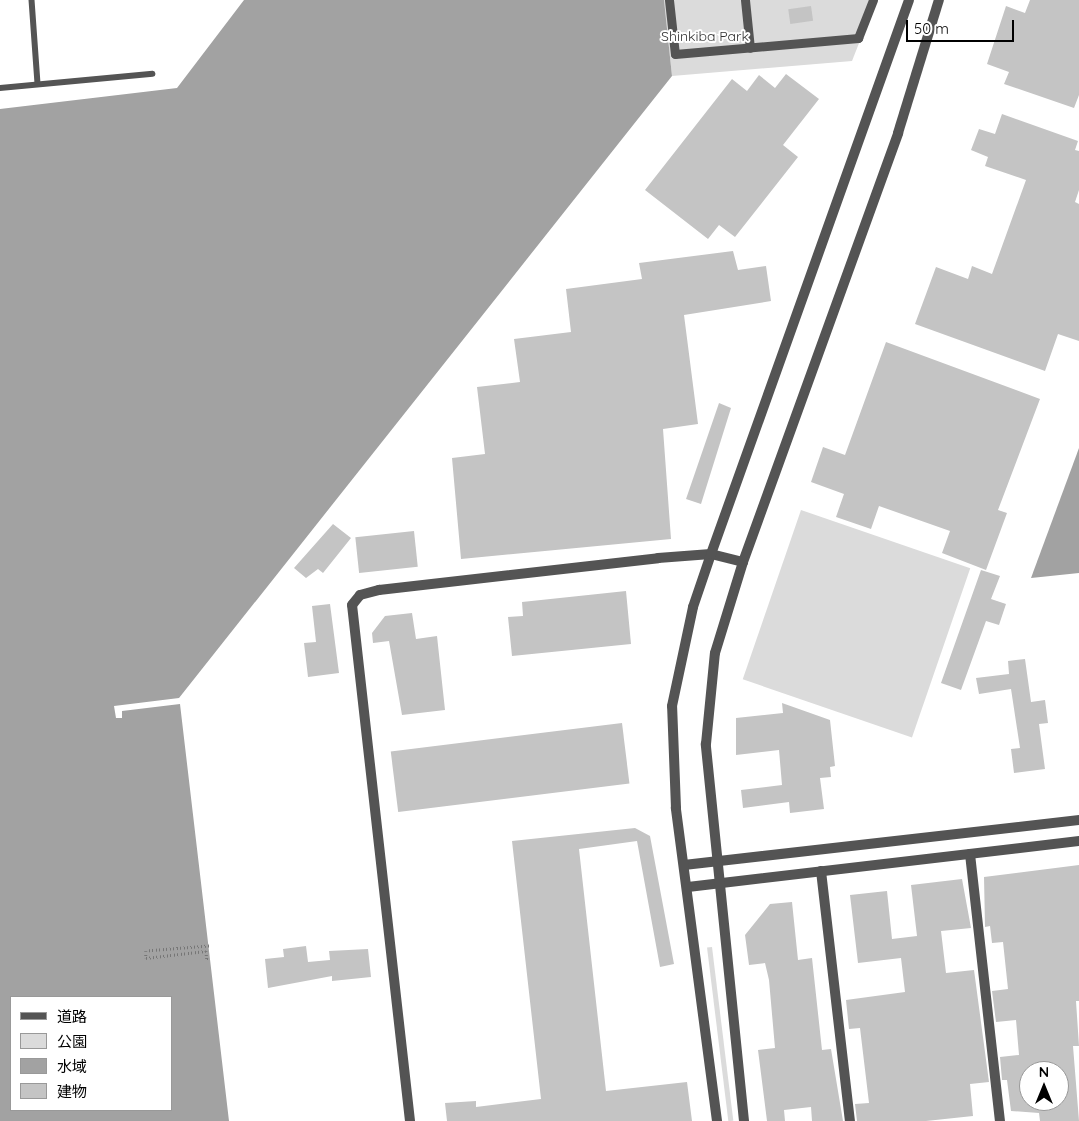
<!DOCTYPE html>
<meta charset="utf-8">
<style>
body{margin:0}
#map{position:relative;width:1079px;height:1121px;overflow:hidden;background:#fff;font-family:Quicksand,"Noto Sans JP",sans-serif}
div>[style]{position:absolute}
[style*='--x']{left:calc(var(--x)*1px);top:calc(var(--y)*1px);width:calc(var(--w)*1px);rotate:calc(var(--a)*1deg)}
.green>*{inset:0;background:#dbdbdb;transform-origin:0 0}
.water>*{inset:0;background:#a2a2a2}
.building>*{inset:0;background:#c4c4c4;transform-origin:0 0}
.path>*{height:2.5px;margin-top:-1.25px;transform-origin:0;background:repeating-linear-gradient(90deg,#767676 0 1px,transparent 0 3.5px)}
.service>*{height:5.5px;margin:-2.75px;padding:0 2.75px;transform-origin:2.75px;border-radius:2.75px;background:#545454}
.pedestrian>*{height:9px;margin:-4.5px;padding:0 4.5px;transform-origin:4.5px;border-radius:4.5px;background:#545454}
.minor>*{height:10px;margin:-5px;padding:0 5px;transform-origin:5px;border-radius:5px;background:#545454}
.tertiary>*{height:10px;margin:-5px;padding:0 5px;transform-origin:5px;border-radius:5px;background:#545454}
span{translate:-50% -50%;white-space:nowrap;text-align:center;line-height:1.15;-webkit-text-stroke:4px #fff;paint-order:stroke}
.park-label{font-size:14px;color:#323232}
.legend{position:absolute;left:10px;top:996px;width:162px;height:115px;box-sizing:border-box;background:#fff;border:1px solid #999;margin:0;padding:6px 9px;list-style:none;font-size:15px;color:#000}
.legend li{display:flex;align-items:center;gap:10px;height:25px}
.legend b{width:25px;border:1px solid #999}
.north{position:absolute;left:1019px;top:1061px;width:50px;height:50px;box-sizing:border-box;background:#fff;border:1px solid #999;border-radius:50%;rotate:0deg;font-size:14px;font-weight:700;line-height:20px;text-align:center;color:#000}
.north::after{content:'';display:block;margin:auto;width:18px;height:22px;background:#000;clip-path:polygon(50% 0,100% 100%,50% 72%,0 100%)}
.scale{position:absolute;left:906px;top:20px;width:108px;height:22px;box-sizing:border-box;border:2px solid #000;border-top:0;padding-left:6px;font-size:15px;line-height:18px;white-space:nowrap;color:#000;-webkit-text-stroke:4px #fff;paint-order:stroke}
</style>
<div id="map">
<div class="green">
<div style="clip-path:polygon(664px 0,876px 0,852px 61px,672px 76px)"></div>
<div style="left:801px;top:510px;width:179px;height:179px;rotate:19deg"></div>
<div style="left:712px;top:947px;width:175px;height:5px;rotate:83deg"></div>
</div>
<div class="water">
<div style="clip-path:polygon(evenodd,244px 0,664px 0,672px 76px,179px 698px,114px 706px,116px 718px,122px 718px,122px 711px,180px 704px,229px 1121px,0 1121px,0 109px,177px 88px,244px 0,11px 997px,171px 997px,171px 1110px,11px 1110px,11px 997px)"></div>
<div style="clip-path:polygon(1079px 448px,1079px 573px,1031px 578px)"></div>
</div>
<div class="building">
<div style="clip-path:polygon(1030px 0,1079px 0,1079px 95px,1074px 108px,1004px 84px,1009px 72px,987px 64px,1006px 6px,1025px 13px)"></div>
<div style="left:811px;top:6px;width:15px;height:23px;rotate:82deg"></div>
<div style="clip-path:polygon(786px 74px,819px 99px,783px 145px,798px 157px,735px 237px,719px 225px,708px 239px,645px 190px,732px 79px,747px 91px,759px 75px,775px 88px)"></div>
<div style="clip-path:polygon(1002px 114px,1078px 141px,1075px 150px,1079px 151px,1079px 190px,1075px 202px,1079px 204px,1079px 341px,1058px 334px,1045px 371px,915px 324px,936px 267px,968px 279px,972px 266px,992px 274px,1026px 180px,985px 166px,988px 157px,971px 150px,979px 129px,995px 134px)"></div>
<div style="clip-path:polygon(733px 251px,738px 270px,766px 266px,771px 301px,684px 315px,698px 424px,663px 429px,671px 539px,461px 559px,452px 458px,485px 454px,477px 387px,520px 382px,514px 339px,571px 332px,566px 289px,642px 279px,639px 263px)"></div>
<div style="clip-path:polygon(886px 342px,1040px 399px,998px 510px,1007px 513px,986px 570px,942px 553px,950px 531px,879px 506px,871px 529px,836px 517px,844px 494px,811px 482px,823px 447px,845px 455px)"></div>
<div style="clip-path:polygon(719px 403px,731px 408px,701px 504px,686px 499px)"></div>
<div style="clip-path:polygon(333px 524px,351px 538px,323px 573px,318px 569px,306px 578px,294px 568px)"></div>
<div style="left:414px;top:531px;width:36px;height:59px;rotate:84deg"></div>
<div style="clip-path:polygon(981px 570px,1000px 576px,991px 599px,1006px 604px,999px 625px,986px 621px,961px 690px,941px 683px)"></div>
<div style="clip-path:polygon(626px 591px,631px 644px,512px 656px,508px 617px,523px 616px,522px 602px)"></div>
<div style="clip-path:polygon(330px 604px,339px 673px,308px 677px,304px 643px,316px 642px,312px 606px)"></div>
<div style="clip-path:polygon(412px 613px,416px 639px,437px 636px,445px 710px,402px 715px,389px 641px,373px 643px,372px 633px,385px 616px)"></div>
<div style="clip-path:polygon(1025px 659px,1031px 702px,1045px 700px,1048px 723px,1039px 724px,1045px 769px,1014px 773px,1011px 749px,1020px 748px,1011px 689px,979px 694px,976px 678px,1009px 674px,1008px 661px)"></div>
<div style="clip-path:polygon(782px 703px,830px 720px,835px 766px,830px 767px,831px 777px,820px 778px,824px 809px,790px 813px,789px 802px,743px 808px,741px 790px,782px 785px,779px 750px,736px 755px,736px 718px,783px 713px)"></div>
<div style="left:622px;top:723px;width:61px;height:233px;rotate:83deg"></div>
<div style="clip-path:polygon(635px 828px,650px 836px,674px 964px,660px 967px,637px 841px,579px 849px,606px 1091px,687px 1082px,692px 1121px,447px 1121px,445px 1103px,476px 1101px,476px 1107px,541px 1099px,512px 841px)"></div>
<div style="clip-path:polygon(evenodd,1079px 865px,1079px 1001px,1076px 1001px,1079px 1046px,1073px 1046px,1079px 1121px,1040px 1121px,1039px 1113px,1011px 1111px,1007px 1080px,1002px 1080px,1000px 1057px,1019px 1055px,1016px 1020px,996px 1022px,992px 991px,1008px 989px,1003px 942px,992px 943px,990px 926px,985px 927px,984px 877px,1079px 865px,1029px 1071px,1059px 1071px,1059px 1101px,1029px 1101px,1029px 1071px)"></div>
<div style="clip-path:polygon(962px 879px,971px 928px,941px 931px,946px 973px,974px 970px,989px 1082px,970px 1084px,973px 1116px,926px 1121px,857px 1121px,855px 1104px,869px 1103px,860px 1028px,849px 1029px,846px 1000px,905px 992px,901px 958px,858px 963px,850px 895px,887px 891px,892px 939px,917px 936px,911px 885px)"></div>
<div style="clip-path:polygon(792px 902px,798px 960px,812px 958px,822px 1050px,831px 1049px,843px 1121px,812px 1121px,811px 1107px,784px 1110px,785px 1121px,767px 1121px,758px 1050px,775px 1048px,769px 980px,765px 963px,749px 965px,745px 935px,770px 904px)"></div>
<div style="clip-path:polygon(306px 946px,308px 962px,330px 960px,329px 951px,368px 949px,371px 977px,332px 981px,332px 976px,268px 988px,265px 959px,284px 957px,283px 949px)"></div>
</div>
<div class="path">
<div style="--x:209;--y:946;--w:63;--a:175.5"></div>
<div style="--x:146;--y:951;--w:7;--a:90"></div>
<div style="--x:146;--y:958;--w:60;--a:-6.7"></div>
<div style="--x:206;--y:951;--w:8;--a:83"></div>
<div style="--x:207;--y:959;--w:3;--a:0"></div>
</div>
<div class="service">
<div style="--x:32;--y:0;--w:84;--a:85.9"></div>
<div style="--x:0;--y:88;--w:153;--a:-5.3"></div>
</div>
<div class="pedestrian">
<div style="--x:669;--y:0;--w:54;--a:83.7"></div>
<div style="--x:675;--y:54;--w:184;--a:-5"></div>
<div style="--x:858;--y:38;--w:41;--a:-68.5"></div>
<div style="--x:745;--y:0;--w:48;--a:84.1"></div>
</div>
<div class="minor">
<div style="--x:970;--y:854;--w:269;--a:83.6"></div>
<div style="--x:821;--y:871;--w:252;--a:83.4"></div>
</div>
<div class="tertiary">
<div style="--x:684;--y:865;--w:398;--a:-6.5"></div>
<div style="--x:688;--y:887;--w:394;--a:-6.7"></div>
<div style="--x:410;--y:1121;--w:519;--a:-96.41"></div>
<div style="--x:352;--y:605;--w:13;--a:-51"></div>
<div style="--x:360;--y:595;--w:20;--a:-15"></div>
<div style="--x:379;--y:590;--w:281;--a:-6.5"></div>
<div style="--x:658;--y:558;--w:53;--a:-4.3"></div>
<div style="--x:711;--y:554;--w:33;--a:14"></div>
<div style="--x:717;--y:1121;--w:316;--a:-97.5"></div>
<div style="--x:676;--y:808;--w:102;--a:-92.2"></div>
<div style="--x:672;--y:706;--w:101;--a:-78"></div>
<div style="--x:693;--y:607;--w:56;--a:-71.2"></div>
<div style="--x:711;--y:554;--w:588;--a:-70.33"></div>
<div style="--x:744;--y:1121;--w:379;--a:-95.8"></div>
<div style="--x:706;--y:744;--w:91;--a:-84.4"></div>
<div style="--x:715;--y:653;--w:95;--a:-72.9"></div>
<div style="--x:743;--y:562;--w:456;--a:-70.1"></div>
<div style="--x:898;--y:133;--w:139;--a:-72.9"></div>
</div>
<div class="park-label">
<span style="left:705px;top:36px">Shinkiba Park</span>
</div>
<ul class="legend">
<li><b style="height:6px;background:#545454"></b>道路</li>
<li><b style="height:14px;background:#dbdbdb"></b>公園</li>
<li><b style="height:14px;background:#a2a2a2"></b>水域</li>
<li><b style="height:14px;background:#c4c4c4"></b>建物</li>
</ul>
<div class="north">N</div>
<div class="scale">50 m</div>
</div>
